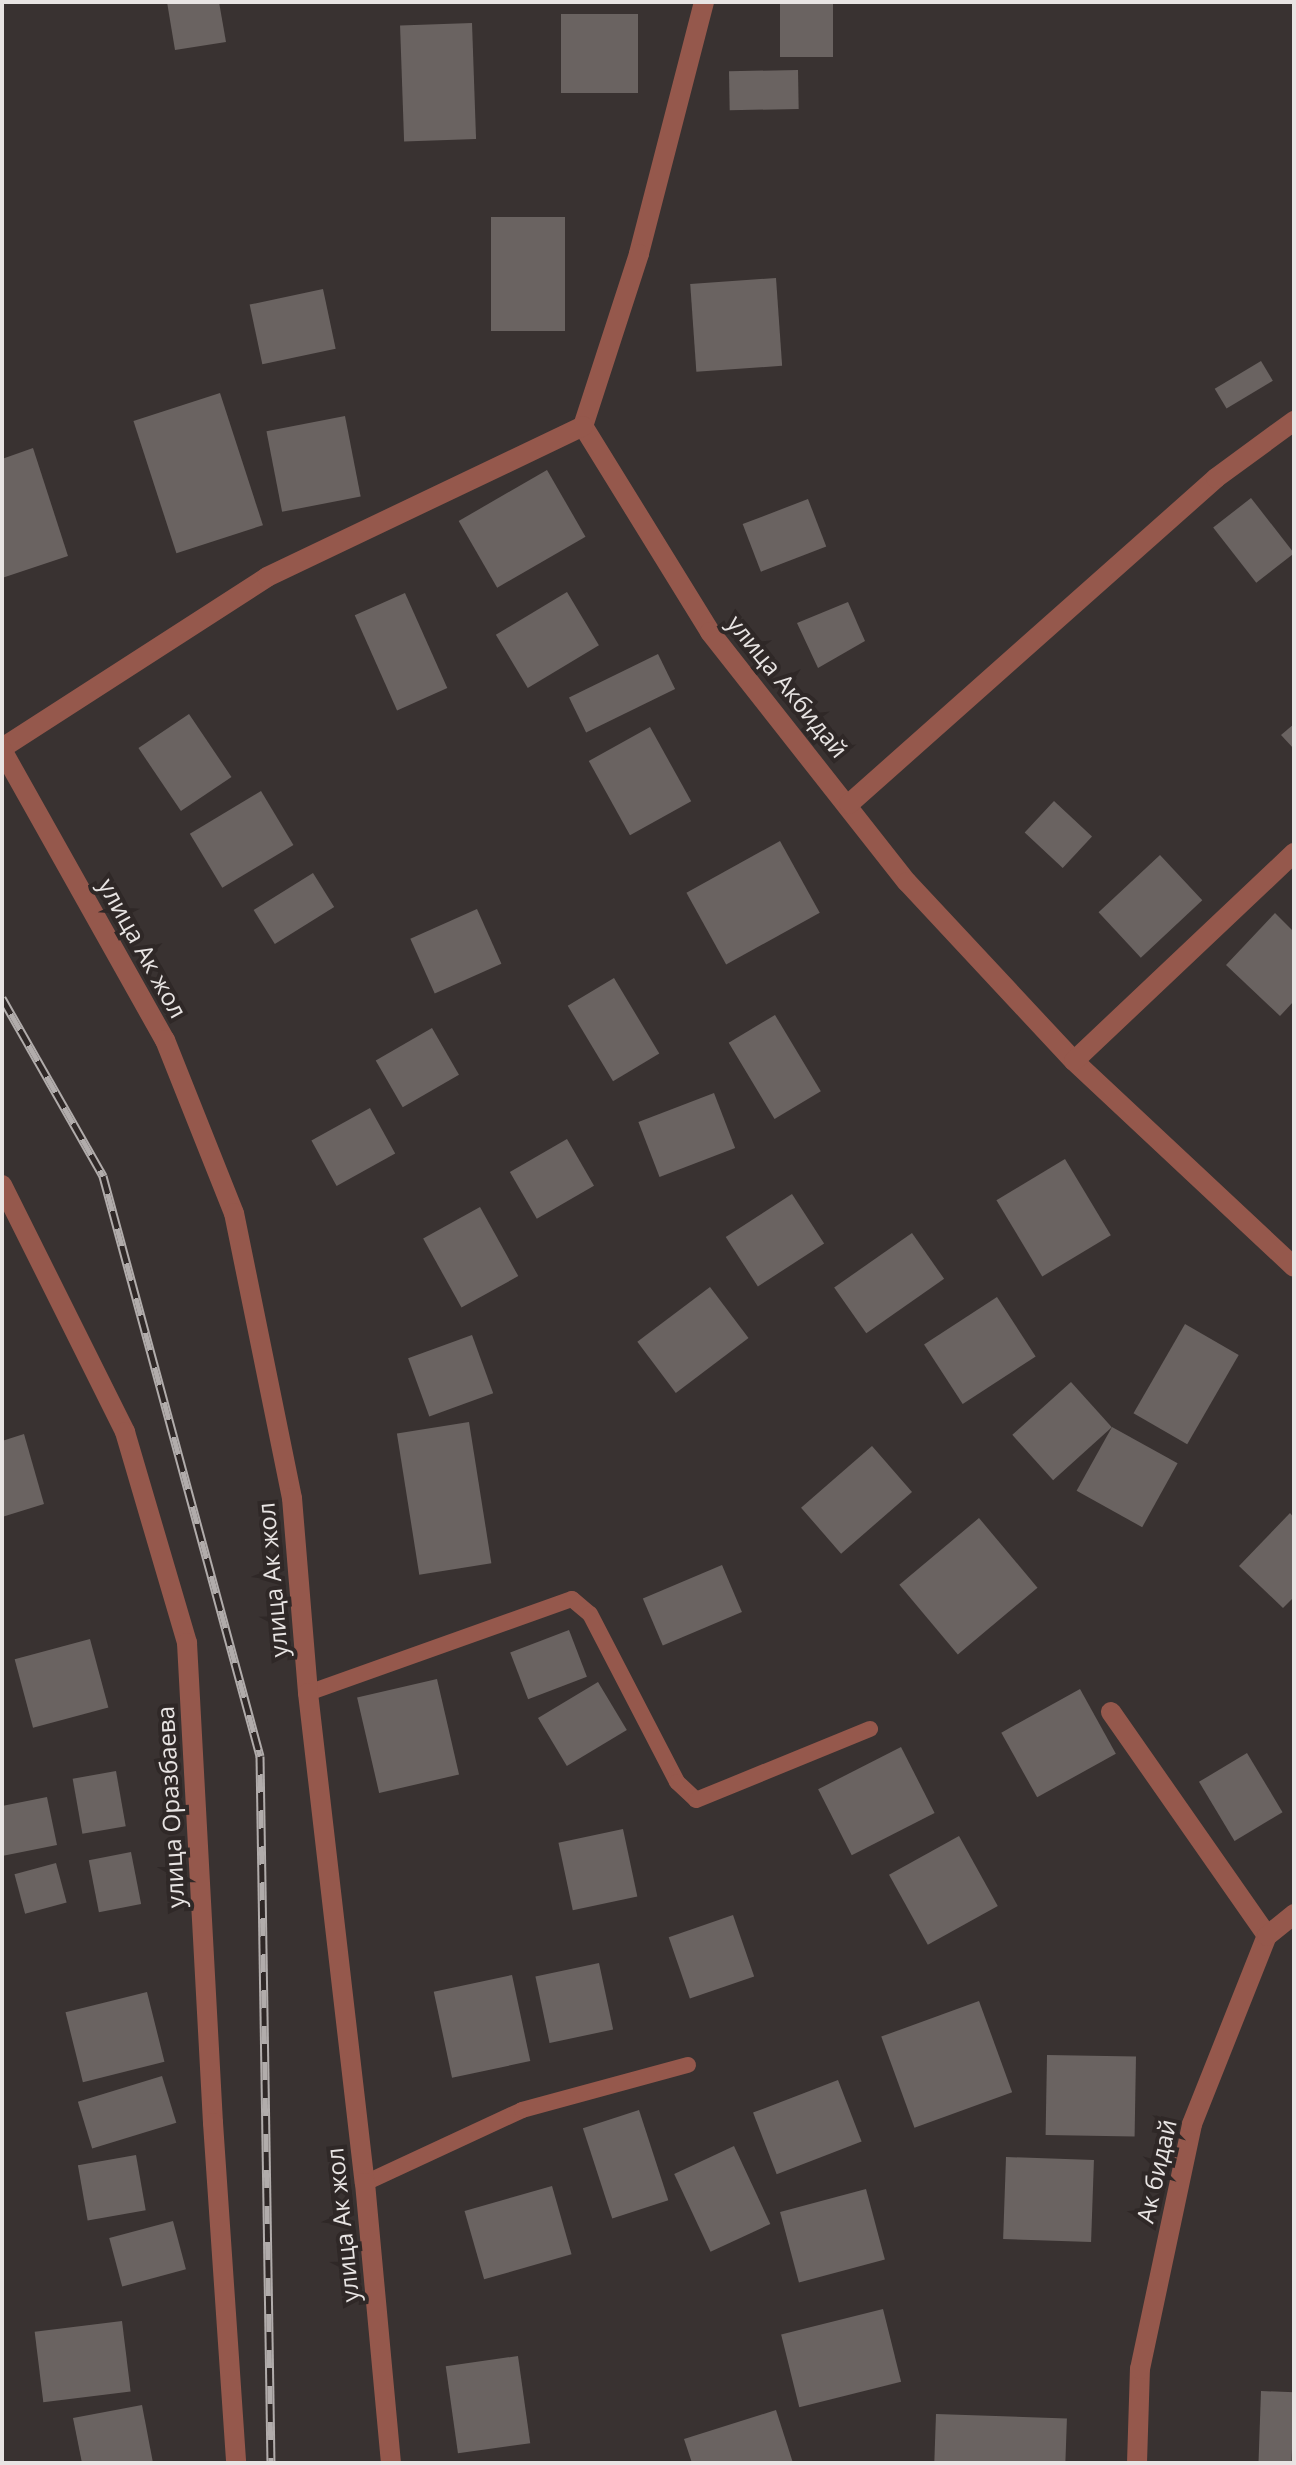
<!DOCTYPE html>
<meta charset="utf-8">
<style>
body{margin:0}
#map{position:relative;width:1296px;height:2465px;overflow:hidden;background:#393231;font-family:"Open Sans",sans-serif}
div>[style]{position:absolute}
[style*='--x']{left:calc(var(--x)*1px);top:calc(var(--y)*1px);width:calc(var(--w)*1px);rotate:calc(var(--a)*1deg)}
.building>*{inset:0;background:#6a6361;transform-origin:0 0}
.lane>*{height:16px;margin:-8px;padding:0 8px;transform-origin:8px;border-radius:8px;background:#95584c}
.street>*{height:20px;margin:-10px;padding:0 10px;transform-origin:10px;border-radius:10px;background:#95584c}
.rail>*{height:9px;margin-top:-4.5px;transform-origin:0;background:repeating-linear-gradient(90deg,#2f2827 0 18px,#b1acab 0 36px);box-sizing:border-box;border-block:2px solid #b1acab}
span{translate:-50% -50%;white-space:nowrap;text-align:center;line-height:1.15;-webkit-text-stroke:8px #2f2827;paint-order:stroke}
.street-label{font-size:24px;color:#e8e4e3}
.frame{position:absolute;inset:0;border:4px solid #e8e4e3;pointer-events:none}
</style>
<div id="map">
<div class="building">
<div style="clip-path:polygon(167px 2px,219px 2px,226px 42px,175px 50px)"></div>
<div style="left:780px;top:2px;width:53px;height:55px"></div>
<div style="left:561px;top:14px;width:77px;height:79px"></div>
<div style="left:472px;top:23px;width:116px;height:72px;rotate:88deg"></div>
<div style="left:798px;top:70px;width:39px;height:69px;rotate:89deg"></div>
<div style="left:491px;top:217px;width:74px;height:114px"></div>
<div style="left:776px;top:278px;width:88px;height:86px;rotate:86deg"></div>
<div style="left:323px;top:289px;width:61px;height:75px;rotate:78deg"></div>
<div style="left:1261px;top:361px;width:23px;height:54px;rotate:59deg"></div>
<div style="left:220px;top:393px;width:139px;height:91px;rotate:72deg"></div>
<div style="left:345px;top:416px;width:82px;height:80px;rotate:79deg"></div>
<div style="clip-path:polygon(33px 448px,68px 556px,2px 578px,2px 459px)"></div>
<div style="left:547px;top:470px;width:77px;height:102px;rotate:60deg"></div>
<div style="left:1251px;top:498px;width:70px;height:48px;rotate:52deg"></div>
<div style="left:808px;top:499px;width:51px;height:70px;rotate:69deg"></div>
<div style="left:567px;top:592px;width:62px;height:83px;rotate:59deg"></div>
<div style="left:405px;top:593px;width:104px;height:55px;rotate:66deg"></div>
<div style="clip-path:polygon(848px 602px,865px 641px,818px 668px,797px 623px)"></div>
<div style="left:658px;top:654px;width:39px;height:99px;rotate:64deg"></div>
<div style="left:189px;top:714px;width:76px;height:61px;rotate:56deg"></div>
<div style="clip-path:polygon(1294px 724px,1294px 749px,1281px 735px)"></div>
<div style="left:650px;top:727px;width:85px;height:70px;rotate:61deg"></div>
<div style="left:261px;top:791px;width:63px;height:83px;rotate:59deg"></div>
<div style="left:1054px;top:801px;width:52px;height:43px;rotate:43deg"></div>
<div style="left:780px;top:841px;width:82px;height:107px;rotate:61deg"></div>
<div style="left:1160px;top:855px;width:62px;height:84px;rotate:47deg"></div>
<div style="left:313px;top:873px;width:40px;height:70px;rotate:58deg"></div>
<div style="left:477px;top:909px;width:60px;height:73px;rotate:66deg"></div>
<div style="clip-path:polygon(1275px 913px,1294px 932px,1294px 1001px,1280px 1016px,1226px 965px)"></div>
<div style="left:614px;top:978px;width:88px;height:54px;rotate:59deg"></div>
<div style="left:775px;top:1015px;width:89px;height:54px;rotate:59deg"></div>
<div style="left:432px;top:1028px;width:54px;height:65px;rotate:60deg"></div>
<div style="left:714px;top:1093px;width:59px;height:81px;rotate:69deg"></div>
<div style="left:370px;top:1108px;width:52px;height:67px;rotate:61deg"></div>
<div style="left:567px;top:1139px;width:54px;height:66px;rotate:60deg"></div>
<div style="left:1065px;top:1159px;width:89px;height:80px;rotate:59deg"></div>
<div style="left:792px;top:1194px;width:59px;height:79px;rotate:57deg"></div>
<div style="left:480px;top:1207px;width:79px;height:65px;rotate:61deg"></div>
<div style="left:912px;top:1233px;width:56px;height:95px;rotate:55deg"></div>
<div style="left:710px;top:1287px;width:64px;height:91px;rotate:53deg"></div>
<div style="left:997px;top:1297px;width:71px;height:87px;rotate:57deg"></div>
<div style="left:1185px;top:1324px;width:62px;height:103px;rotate:30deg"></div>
<div style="left:472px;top:1335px;width:62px;height:68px;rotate:70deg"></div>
<div style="left:1071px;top:1382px;width:61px;height:79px;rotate:48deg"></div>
<div style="left:469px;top:1422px;width:143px;height:73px;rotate:81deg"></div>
<div style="left:1112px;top:1427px;width:75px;height:73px;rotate:29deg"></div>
<div style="clip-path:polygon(24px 1434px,44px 1504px,2px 1517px,2px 1441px)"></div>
<div style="left:872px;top:1446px;width:61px;height:94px;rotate:49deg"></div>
<div style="clip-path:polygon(1290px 1513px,1294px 1518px,1294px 1597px,1283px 1608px,1239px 1566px)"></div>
<div style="left:979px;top:1518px;width:91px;height:104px;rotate:50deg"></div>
<div style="left:722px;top:1565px;width:51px;height:86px;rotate:67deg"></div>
<div style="left:569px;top:1630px;width:50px;height:63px;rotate:69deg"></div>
<div style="left:90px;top:1639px;width:71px;height:78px;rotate:75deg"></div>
<div style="left:437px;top:1679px;width:98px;height:82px;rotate:77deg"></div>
<div style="left:598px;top:1682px;width:56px;height:70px;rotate:59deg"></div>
<div style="left:1080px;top:1689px;width:74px;height:90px;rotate:61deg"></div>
<div style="left:901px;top:1747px;width:74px;height:93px;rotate:63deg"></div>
<div style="left:1247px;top:1753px;width:69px;height:56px;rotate:59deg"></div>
<div style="left:116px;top:1771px;width:56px;height:44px;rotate:80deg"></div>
<div style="clip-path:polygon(47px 1797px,57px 1845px,2px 1856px,2px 1806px)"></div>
<div style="left:623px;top:1829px;width:69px;height:66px;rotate:78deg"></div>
<div style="left:959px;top:1836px;width:80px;height:80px;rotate:61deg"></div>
<div style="left:131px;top:1852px;width:53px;height:43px;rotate:79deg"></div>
<div style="left:56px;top:1863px;width:41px;height:43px;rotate:75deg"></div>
<div style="left:733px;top:1915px;width:65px;height:68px;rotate:71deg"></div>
<div style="left:599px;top:1963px;width:68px;height:65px;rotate:78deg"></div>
<div style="left:512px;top:1975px;width:88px;height:80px;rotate:78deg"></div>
<div style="left:147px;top:1992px;width:72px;height:84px;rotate:76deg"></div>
<div style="left:979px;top:2001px;width:97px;height:104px;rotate:70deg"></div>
<div style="left:1047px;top:2055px;width:89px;height:80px;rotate:1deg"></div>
<div style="left:162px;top:2076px;width:49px;height:88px;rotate:73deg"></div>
<div style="left:838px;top:2080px;width:66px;height:91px;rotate:69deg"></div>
<div style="left:639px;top:2110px;width:95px;height:59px;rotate:72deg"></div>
<div style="left:734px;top:2146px;width:86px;height:66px;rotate:65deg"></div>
<div style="left:136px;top:2155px;width:56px;height:59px;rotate:80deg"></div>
<div style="left:1006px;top:2157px;width:88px;height:82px;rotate:2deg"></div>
<div style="left:552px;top:2186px;width:71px;height:91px;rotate:74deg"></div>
<div style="left:866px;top:2189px;width:73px;height:89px;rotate:75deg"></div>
<div style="left:173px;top:2221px;width:50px;height:66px;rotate:75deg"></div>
<div style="left:883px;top:2309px;width:75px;height:105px;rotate:76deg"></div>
<div style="left:122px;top:2321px;width:71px;height:88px;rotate:83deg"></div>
<div style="left:518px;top:2356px;width:88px;height:73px;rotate:82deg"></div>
<div style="left:1261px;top:2391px;width:33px;height:72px;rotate:2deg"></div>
<div style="clip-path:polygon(142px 2405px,153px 2463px,82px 2463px,73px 2418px)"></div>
<div style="clip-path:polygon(776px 2410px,793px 2463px,692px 2463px,684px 2439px)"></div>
<div style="left:936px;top:2414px;width:131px;height:49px;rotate:2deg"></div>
</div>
<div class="lane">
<div style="--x:308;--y:1693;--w:280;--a:-19.6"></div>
<div style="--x:572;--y:1599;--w:23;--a:40"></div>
<div style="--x:590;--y:1614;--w:189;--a:62.6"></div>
<div style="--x:677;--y:1782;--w:26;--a:43"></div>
<div style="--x:696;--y:1800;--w:188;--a:-22.2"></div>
<div style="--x:365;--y:2183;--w:173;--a:-24.9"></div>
<div style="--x:522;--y:2110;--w:172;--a:-15.2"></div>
</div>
<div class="street">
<div style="--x:704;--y:2;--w:260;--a:104.5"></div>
<div style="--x:639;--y:254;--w:181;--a:108"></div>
<div style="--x:583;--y:426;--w:242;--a:58.3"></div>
<div style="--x:710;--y:632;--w:318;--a:51.8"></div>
<div style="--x:907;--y:882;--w:245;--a:47"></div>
<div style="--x:1074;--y:1061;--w:301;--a:43.1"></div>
<div style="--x:2;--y:748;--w:315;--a:-32.8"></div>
<div style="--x:267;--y:577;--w:350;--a:-25.5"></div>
<div style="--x:2;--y:750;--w:333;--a:60.7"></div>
<div style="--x:165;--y:1040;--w:186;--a:68.3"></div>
<div style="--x:234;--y:1213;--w:291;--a:78.5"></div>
<div style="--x:292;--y:1498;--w:196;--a:85.3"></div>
<div style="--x:308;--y:1693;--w:493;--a:83.4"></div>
<div style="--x:365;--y:2183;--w:281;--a:84.7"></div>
<div style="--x:849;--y:804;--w:491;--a:-41.6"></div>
<div style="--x:1216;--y:478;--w:97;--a:-36.2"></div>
<div style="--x:1074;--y:1061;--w:303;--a:-43.4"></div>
<div style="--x:2;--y:1185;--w:276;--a:63.5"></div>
<div style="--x:125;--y:1432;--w:220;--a:73.6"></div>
<div style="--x:187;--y:1643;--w:481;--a:86.9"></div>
<div style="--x:213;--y:2123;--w:341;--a:86.1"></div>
<div style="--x:1111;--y:1712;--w:273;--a:55.1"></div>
<div style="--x:1137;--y:2463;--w:94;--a:-88.2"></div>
<div style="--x:1140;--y:2369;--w:250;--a:-78"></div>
<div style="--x:1192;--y:2124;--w:202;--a:-68.3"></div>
<div style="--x:1267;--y:1936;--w:35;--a:-39"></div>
</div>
<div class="rail">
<div style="--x:2;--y:998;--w:205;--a:60.4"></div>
<div style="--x:103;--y:1176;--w:601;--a:74.85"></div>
<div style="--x:260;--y:1756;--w:707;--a:89.11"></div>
</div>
<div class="street-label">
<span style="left:788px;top:686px;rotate:51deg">улица Акбидай</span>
<span style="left:143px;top:948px;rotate:61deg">улица Ак жол</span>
<span style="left:272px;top:1580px;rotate:-95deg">улица Ак жол</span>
<span style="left:170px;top:1807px;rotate:-93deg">улица Оразбаева</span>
<span style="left:1156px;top:2171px;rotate:-77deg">Ак бидай</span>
<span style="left:342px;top:2225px;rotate:-96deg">улица Ак жол</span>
</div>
<div class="frame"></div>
</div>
